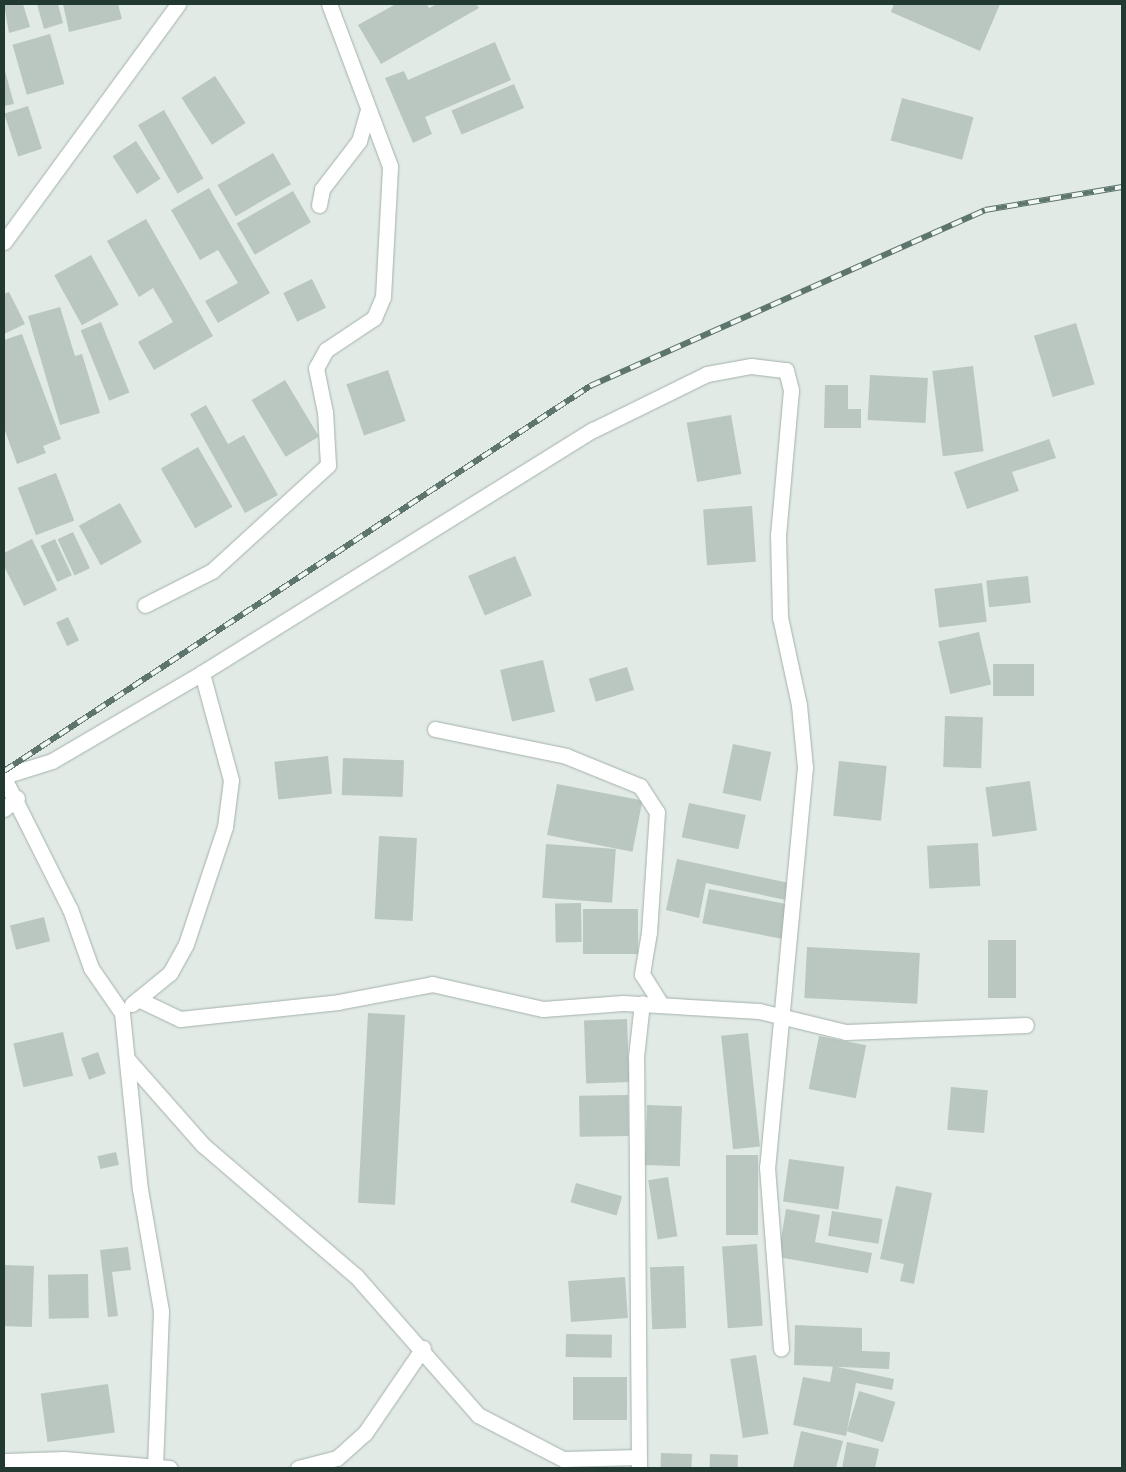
<!DOCTYPE html>
<style>
body{margin:0}
#map{position:relative;width:1126px;height:1472px;overflow:hidden;background:#e1eae5;font-family:Lato,sans-serif}
div>[style]{position:absolute}
[style*='--x']{left:calc(var(--x)*1px);top:calc(var(--y)*1px);width:calc(var(--w)*1px);rotate:calc(var(--a)*1deg)}
.building>*{inset:0;background:#b9c7c0;transform-origin:0 0}
.roads{filter:drop-shadow(0 0 1px #a4b1ab) drop-shadow(0 0 1px #a4b1ab)}
.minor>*{height:15px;margin:-7.5px;padding:0 7.5px;transform-origin:7.5px;border-radius:7.5px;background:#fff}
.rail>*{height:5.5px;margin-top:-2.75px;transform-origin:0;background:repeating-linear-gradient(90deg,#f1f7f3 0 11px,#5d756c 0 22px);box-sizing:border-box;border-block:1px solid #5d756c}
span{translate:-50% -50%;white-space:nowrap;text-align:center;line-height:1.15;-webkit-text-stroke:4px #f1f7f3;paint-order:stroke}
.frame{position:absolute;inset:0;border:5px solid #223931;pointer-events:none}
</style>
<div id="map">
<div class="building">
<div style="clip-path:polygon(4px 4px,23px 4px,30px 27px,9px 33px)"></div>
<div style="clip-path:polygon(37px 4px,58px 4px,63px 23px,44px 29px)"></div>
<div style="clip-path:polygon(63px 4px,118px 4px,122px 19px,69px 32px)"></div>
<div style="clip-path:polygon(396px 4px,427px 4px,429px 8px,437px 4px,476px 4px,479px 8px,381px 64px,358px 25px)"></div>
<div style="clip-path:polygon(894px 4px,1000px 4px,980px 51px,891px 12px)"></div>
<div style="left:50px;top:34px;width:52px;height:39px;rotate:74deg"></div>
<div style="clip-path:polygon(495px 42px,511px 80px,425px 117px,432px 134px,413px 143px,385px 78px,404px 71px,408px 80px)"></div>
<div style="clip-path:polygon(4px 67px,14px 104px,4px 106px)"></div>
<div style="left:215px;top:76px;width:56px;height:40px;rotate:57deg"></div>
<div style="left:514px;top:84px;width:26px;height:68px;rotate:67deg"></div>
<div style="left:902px;top:98px;width:74px;height:44px;rotate:15deg"></div>
<div style="left:28px;top:106px;width:45px;height:25px;rotate:72deg"></div>
<div style="left:164px;top:110px;width:79px;height:30px;rotate:60deg"></div>
<div style="left:136px;top:141px;width:45px;height:28px;rotate:57deg"></div>
<div style="left:273px;top:153px;width:36px;height:64px;rotate:60deg"></div>
<div style="clip-path:polygon(209px 188px,270px 293px,218px 323px,205px 301px,238px 283px,218px 250px,200px 260px,171px 210px)"></div>
<div style="left:293px;top:191px;width:36px;height:65px;rotate:60deg"></div>
<div style="clip-path:polygon(146px 219px,213px 336px,154px 370px,138px 342px,173px 322px,153px 288px,139px 297px,107px 241px)"></div>
<div style="left:91px;top:255px;width:57px;height:42px;rotate:61deg"></div>
<div style="left:312px;top:279px;width:32px;height:32px;rotate:64deg"></div>
<div style="clip-path:polygon(9px 292px,25px 324px,4px 334px,4px 294px)"></div>
<div style="clip-path:polygon(60px 307px,75px 356px,82px 354px,100px 413px,60px 425px,28px 316px)"></div>
<div style="left:101px;top:322px;width:76px;height:22px;rotate:68deg"></div>
<div style="left:1076px;top:323px;width:64px;height:44px;rotate:73deg"></div>
<div style="clip-path:polygon(22px 334px,61px 439px,43px 446px,46px 453px,17px 464px,4px 428px,4px 340px)"></div>
<div style="left:973px;top:366px;width:86px;height:41px;rotate:83deg"></div>
<div style="left:388px;top:370px;width:54px;height:44px;rotate:71deg"></div>
<div style="left:870px;top:375px;width:58px;height:45px;rotate:3deg"></div>
<div style="left:285px;top:380px;width:66px;height:39px;rotate:59deg"></div>
<div style="clip-path:polygon(825px 385px,848px 385px,848px 409px,861px 409px,861px 428px,824px 428px)"></div>
<div style="clip-path:polygon(206px 405px,228px 444px,244px 435px,278px 495px,245px 513px,190px 414px)"></div>
<div style="left:731px;top:415px;width:60px;height:45px;rotate:80deg"></div>
<div style="clip-path:polygon(1049px 439px,1056px 458px,1012px 472px,1019px 491px,967px 509px,954px 472px)"></div>
<div style="left:198px;top:447px;width:69px;height:43px;rotate:60deg"></div>
<div style="left:56px;top:473px;width:51px;height:41px;rotate:69deg"></div>
<div style="left:120px;top:503px;width:45px;height:47px;rotate:61deg"></div>
<div style="left:752px;top:506px;width:56px;height:49px;rotate:86deg"></div>
<div style="left:73px;top:532px;width:40px;height:17px;rotate:65deg"></div>
<div style="clip-path:polygon(32px 539px,57px 590px,24px 606px,4px 566px,4px 553px)"></div>
<div style="left:55px;top:539px;width:40px;height:16px;rotate:65deg"></div>
<div style="left:515px;top:556px;width:43px;height:51px;rotate:67deg"></div>
<div style="left:1028px;top:576px;width:27px;height:42px;rotate:84deg"></div>
<div style="left:982px;top:583px;width:39px;height:48px;rotate:83deg"></div>
<div style="left:68px;top:617px;width:26px;height:13px;rotate:65deg"></div>
<div style="left:979px;top:632px;width:54px;height:42px;rotate:77deg"></div>
<div style="left:543px;top:660px;width:53px;height:44px;rotate:77deg"></div>
<div style="left:993px;top:664px;width:41px;height:32px"></div>
<div style="left:627px;top:667px;width:24px;height:40px;rotate:73deg"></div>
<div style="left:945px;top:716px;width:38px;height:51px;rotate:2deg"></div>
<div style="left:733px;top:744px;width:39px;height:50px;rotate:12deg"></div>
<div style="left:328px;top:756px;width:38px;height:54px;rotate:84deg"></div>
<div style="left:343px;top:758px;width:61px;height:37px;rotate:2deg"></div>
<div style="left:839px;top:761px;width:48px;height:55px;rotate:6deg"></div>
<div style="left:1030px;top:781px;width:50px;height:45px;rotate:82deg"></div>
<div style="left:557px;top:784px;width:87px;height:52px;rotate:11deg"></div>
<div style="left:689px;top:803px;width:58px;height:35px;rotate:12deg"></div>
<div style="left:379px;top:836px;width:38px;height:83px;rotate:3deg"></div>
<div style="left:978px;top:843px;width:43px;height:51px;rotate:87deg"></div>
<div style="left:546px;top:844px;width:70px;height:54px;rotate:4deg"></div>
<div style="clip-path:polygon(677px 859px,789px 883px,786px 900px,706px 883px,699px 918px,666px 910px)"></div>
<div style="left:709px;top:889px;width:81px;height:35px;rotate:11deg"></div>
<div style="left:581px;top:903px;width:39px;height:26px;rotate:89deg"></div>
<div style="left:583px;top:909px;width:55px;height:45px"></div>
<div style="left:44px;top:917px;width:25px;height:35px;rotate:76deg"></div>
<div style="left:988px;top:940px;width:28px;height:58px"></div>
<div style="left:807px;top:947px;width:113px;height:51px;rotate:3deg"></div>
<div style="left:368px;top:1013px;width:37px;height:190px;rotate:3deg"></div>
<div style="left:627px;top:1019px;width:63px;height:43px;rotate:88deg"></div>
<div style="left:63px;top:1032px;width:45px;height:51px;rotate:77deg"></div>
<div style="left:748px;top:1033px;width:114px;height:27px;rotate:84deg"></div>
<div style="left:819px;top:1036px;width:48px;height:54px;rotate:11deg"></div>
<div style="left:98px;top:1052px;width:23px;height:18px;rotate:70deg"></div>
<div style="left:951px;top:1087px;width:37px;height:43px;rotate:5deg"></div>
<div style="left:628px;top:1095px;width:41px;height:49px;rotate:89deg"></div>
<div style="left:647px;top:1105px;width:35px;height:60px;rotate:2deg"></div>
<div style="left:116px;top:1152px;width:13px;height:19px;rotate:77deg"></div>
<div style="left:726px;top:1155px;width:32px;height:80px"></div>
<div style="left:789px;top:1159px;width:56px;height:43px;rotate:8deg"></div>
<div style="left:668px;top:1177px;width:60px;height:20px;rotate:81deg"></div>
<div style="left:576px;top:1183px;width:48px;height:20px;rotate:16deg"></div>
<div style="clip-path:polygon(896px 1186px,932px 1193px,914px 1284px,900px 1281px,904px 1264px,880px 1259px)"></div>
<div style="clip-path:polygon(786px 1209px,820px 1215px,815px 1242px,872px 1253px,868px 1273px,778px 1257px)"></div>
<div style="left:832px;top:1211px;width:51px;height:25px;rotate:9deg"></div>
<div style="left:757px;top:1244px;width:82px;height:35px;rotate:86deg"></div>
<div style="clip-path:polygon(128px 1247px,131px 1270px,112px 1272px,118px 1316px,108px 1317px,100px 1250px)"></div>
<div style="left:4px;top:1265px;width:30px;height:61px;rotate:2deg"></div>
<div style="left:684px;top:1266px;width:62px;height:34px;rotate:88deg"></div>
<div style="left:88px;top:1274px;width:44px;height:40px;rotate:89deg"></div>
<div style="left:625px;top:1277px;width:41px;height:57px;rotate:86deg"></div>
<div style="clip-path:polygon(795px 1325px,862px 1328px,862px 1351px,890px 1352px,889px 1369px,794px 1365px)"></div>
<div style="left:566px;top:1334px;width:46px;height:23px;rotate:1deg"></div>
<div style="left:756px;top:1355px;width:80px;height:26px;rotate:81deg"></div>
<div style="clip-path:polygon(833px 1366px,894px 1379px,892px 1390px,856px 1383px,846px 1436px,793px 1425px,803px 1377px,830px 1382px)"></div>
<div style="left:573px;top:1377px;width:54px;height:43px"></div>
<div style="left:108px;top:1384px;width:49px;height:68px;rotate:82deg"></div>
<div style="left:859px;top:1391px;width:38px;height:42px;rotate:17deg"></div>
<div style="clip-path:polygon(801px 1431px,843px 1441px,836px 1468px,793px 1468px)"></div>
<div style="clip-path:polygon(847px 1442px,879px 1449px,875px 1468px,842px 1468px)"></div>
<div style="left:661px;top:1453px;width:31px;height:15px;rotate:2deg"></div>
<div style="left:710px;top:1454px;width:28px;height:14px;rotate:2deg"></div>
</div>
<div class="roads">
<div class="minor">
<div style="--x:319;--y:205;--w:16;--a:-79"></div>
<div style="--x:322;--y:189;--w:61;--a:-52.4"></div>
<div style="--x:359;--y:141;--w:33;--a:-74"></div>
<div style="--x:4;--y:242;--w:295;--a:-53.8"></div>
<div style="--x:145;--y:605;--w:75;--a:-26.9"></div>
<div style="--x:212;--y:571;--w:157;--a:-42.4"></div>
<div style="--x:328;--y:465;--w:53;--a:-93.2"></div>
<div style="--x:325;--y:412;--w:45;--a:-101.6"></div>
<div style="--x:316;--y:368;--w:21;--a:-61"></div>
<div style="--x:326;--y:350;--w:58;--a:-33.7"></div>
<div style="--x:374;--y:318;--w:23;--a:-67"></div>
<div style="--x:383;--y:297;--w:131;--a:-86.9"></div>
<div style="--x:390;--y:166;--w:173;--a:-110.6"></div>
<div style="--x:435;--y:729;--w:134;--a:11.6"></div>
<div style="--x:566;--y:756;--w:80;--a:22.1"></div>
<div style="--x:640;--y:786;--w:31;--a:57"></div>
<div style="--x:657;--y:812;--w:120;--a:93.8"></div>
<div style="--x:649;--y:932;--w:43;--a:99.5"></div>
<div style="--x:642;--y:974;--w:34;--a:58"></div>
<div style="--x:4;--y:776;--w:50;--a:-17.4"></div>
<div style="--x:52;--y:761;--w:174;--a:-30.4"></div>
<div style="--x:202;--y:673;--w:460;--a:-31.9"></div>
<div style="--x:593;--y:430;--w:127;--a:-26.2"></div>
<div style="--x:707;--y:374;--w:45;--a:-10.3"></div>
<div style="--x:751;--y:366;--w:35;--a:7"></div>
<div style="--x:786;--y:370;--w:21;--a:76"></div>
<div style="--x:791;--y:390;--w:146;--a:95.1"></div>
<div style="--x:778;--y:535;--w:82;--a:88.6"></div>
<div style="--x:780;--y:617;--w:90;--a:77.8"></div>
<div style="--x:799;--y:705;--w:62;--a:84.5"></div>
<div style="--x:805;--y:767;--w:402;--a:95.4"></div>
<div style="--x:767;--y:1167;--w:182;--a:85.6"></div>
<div style="--x:4;--y:778;--w:147;--a:63.3"></div>
<div style="--x:70;--y:909;--w:63;--a:70.4"></div>
<div style="--x:91;--y:968;--w:55;--a:55.4"></div>
<div style="--x:122;--y:1013;--w:177;--a:84.2"></div>
<div style="--x:140;--y:1189;--w:124;--a:80.2"></div>
<div style="--x:161;--y:1311;--w:157;--a:92.2"></div>
<div style="--x:4;--y:809;--w:17;--a:-40"></div>
<div style="--x:138;--y:999;--w:47;--a:25.5"></div>
<div style="--x:180;--y:1019;--w:159;--a:-6.1"></div>
<div style="--x:338;--y:1002;--w:96;--a:-10.8"></div>
<div style="--x:432;--y:984;--w:114;--a:12.7"></div>
<div style="--x:543;--y:1009;--w:80;--a:-4.3"></div>
<div style="--x:623;--y:1003;--w:136;--a:3.4"></div>
<div style="--x:759;--y:1011;--w:89;--a:13.6"></div>
<div style="--x:846;--y:1032;--w:180;--a:-2.2"></div>
<div style="--x:132;--y:1004;--w:49;--a:-39.2"></div>
<div style="--x:170;--y:973;--w:33;--a:-61"></div>
<div style="--x:186;--y:944;--w:123;--a:-71.6"></div>
<div style="--x:225;--y:827;--w:47;--a:-82.7"></div>
<div style="--x:231;--y:780;--w:111;--a:-105.2"></div>
<div style="--x:128;--y:1060;--w:113;--a:48.6"></div>
<div style="--x:203;--y:1145;--w:201;--a:40.6"></div>
<div style="--x:356;--y:1276;--w:185;--a:48.7"></div>
<div style="--x:478;--y:1415;--w:96;--a:27.4"></div>
<div style="--x:563;--y:1459;--w:76;--a:-1.5"></div>
<div style="--x:4;--y:1461;--w:60;--a:-1.9"></div>
<div style="--x:64;--y:1459;--w:106;--a:4.9"></div>
<div style="--x:298;--y:1468;--w:40;--a:-14.4"></div>
<div style="--x:337;--y:1458;--w:38;--a:-42"></div>
<div style="--x:365;--y:1433;--w:103;--a:-55.7"></div>
<div style="--x:639;--y:1468;--w:411;--a:-90.4"></div>
<div style="--x:636;--y:1057;--w:54;--a:-83.7"></div>
</div>
</div>
<div class="rail">
<div style="--x:4;--y:771;--w:701;--a:-33.3"></div>
<div style="--x:590;--y:386;--w:432;--a:-24"></div>
<div style="--x:985;--y:210;--w:139;--a:-9.5"></div>
</div>
<div class="frame"></div>
</div>
